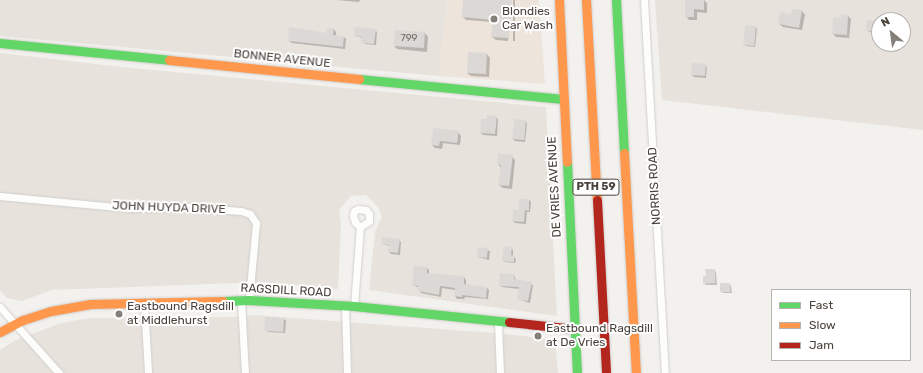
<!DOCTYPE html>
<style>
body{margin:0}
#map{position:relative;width:923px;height:373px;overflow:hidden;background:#f3f1ee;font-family:Rubik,sans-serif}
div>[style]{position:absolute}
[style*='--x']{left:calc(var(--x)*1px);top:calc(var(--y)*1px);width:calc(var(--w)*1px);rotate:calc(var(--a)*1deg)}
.residential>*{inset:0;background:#e7e2dc}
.commercial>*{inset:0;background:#ede4db}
.shadow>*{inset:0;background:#0003;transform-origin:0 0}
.building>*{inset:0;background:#dbd8d5;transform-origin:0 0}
.roads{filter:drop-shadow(0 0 1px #d1cfcc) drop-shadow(0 0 1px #d1cfcc)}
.street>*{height:7px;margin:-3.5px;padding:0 3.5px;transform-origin:3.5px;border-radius:3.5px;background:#fdfdfc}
.fast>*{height:9px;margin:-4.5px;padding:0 4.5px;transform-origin:4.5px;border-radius:4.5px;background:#63d668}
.slow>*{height:9px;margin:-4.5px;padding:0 4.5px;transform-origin:4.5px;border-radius:4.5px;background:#ff974d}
.jam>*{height:9px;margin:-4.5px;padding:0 4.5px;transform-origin:4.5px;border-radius:4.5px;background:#b3261e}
.dots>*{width:11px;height:11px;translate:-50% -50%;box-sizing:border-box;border:2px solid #fff;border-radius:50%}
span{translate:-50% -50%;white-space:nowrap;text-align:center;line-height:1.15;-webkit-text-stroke:4px #fff;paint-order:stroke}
.number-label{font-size:10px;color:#706962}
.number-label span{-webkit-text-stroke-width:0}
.shield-label span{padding:1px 3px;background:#fff;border:1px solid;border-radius:3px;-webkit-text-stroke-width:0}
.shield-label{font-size:11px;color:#4a423a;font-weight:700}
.poi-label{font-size:12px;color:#4a423a}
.left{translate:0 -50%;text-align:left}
.street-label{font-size:12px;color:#4a423a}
.legend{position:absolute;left:771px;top:289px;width:140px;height:72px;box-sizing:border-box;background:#fff;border:1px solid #b7b3b0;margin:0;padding:5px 7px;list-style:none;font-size:12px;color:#4a423a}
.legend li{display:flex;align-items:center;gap:8px;height:20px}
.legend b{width:20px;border:1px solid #b7b3b0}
.north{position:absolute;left:871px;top:12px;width:40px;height:40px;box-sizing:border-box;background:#fff;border:1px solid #b7b3b0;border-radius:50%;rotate:331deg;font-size:11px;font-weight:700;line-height:16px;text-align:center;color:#4a423a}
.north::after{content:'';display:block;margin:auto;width:14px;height:18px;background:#857f79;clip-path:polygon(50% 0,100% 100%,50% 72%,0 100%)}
</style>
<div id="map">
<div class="residential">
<div style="clip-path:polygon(0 0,447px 0,439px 76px,0 36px)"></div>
<div style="clip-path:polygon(evenodd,655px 0,923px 0,923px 130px,662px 100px,655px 0,879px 20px,903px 20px,903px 44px,879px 44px,879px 20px)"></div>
<div style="clip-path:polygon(0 53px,122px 67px,546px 107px,557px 316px,369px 290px,375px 231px,382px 217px,378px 207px,366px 195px,351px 196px,339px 210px,341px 226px,338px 289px,264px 282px,52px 290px,22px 301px,7px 298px,0 290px)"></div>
<div style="clip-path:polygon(253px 315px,507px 334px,555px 340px,558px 373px,0 373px,0 350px,14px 341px,61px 323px,90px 318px,236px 317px)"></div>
</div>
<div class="commercial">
<div style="clip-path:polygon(447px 0,539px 0,545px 84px,439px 76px)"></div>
</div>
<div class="shadow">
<div style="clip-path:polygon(336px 0,360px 0,359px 2px)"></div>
<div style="clip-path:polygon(464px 0,511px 0,508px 41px,496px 40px,492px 37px,493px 22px,466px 20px,463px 17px)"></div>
<div style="left:513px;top:0;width:2px;height:41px"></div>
<div style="clip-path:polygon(686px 0,704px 0,707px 3px,707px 13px,697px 12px,697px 20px,689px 20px,686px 16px)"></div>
<div style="clip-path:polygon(802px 11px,805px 15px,802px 30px,783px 27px,779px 24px)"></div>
<div style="clip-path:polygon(848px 16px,851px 19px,849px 38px,836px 37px,833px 34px,842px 19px)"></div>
<div style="clip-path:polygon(879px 23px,879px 33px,869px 32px,867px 30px)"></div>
<div style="clip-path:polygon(755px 27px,757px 29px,755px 47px,746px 46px,744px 44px)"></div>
<div style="clip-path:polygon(334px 29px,336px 32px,336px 36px,344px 37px,346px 39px,345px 49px,292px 43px,289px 41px,328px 34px)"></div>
<div style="clip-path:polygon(375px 30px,377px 32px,376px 45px,365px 44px,363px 42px,363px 38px,355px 36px)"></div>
<div style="clip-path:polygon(396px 31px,425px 33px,428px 37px,427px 52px,397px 49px,394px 46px)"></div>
<div style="clip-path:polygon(487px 54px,490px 58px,489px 77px,471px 76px,467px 73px)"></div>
<div style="clip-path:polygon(705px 65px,707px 67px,706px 78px,694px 77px,692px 75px)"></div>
<div style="clip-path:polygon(496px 117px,498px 119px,497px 136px,483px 135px,481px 133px,488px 120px)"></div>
<div style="clip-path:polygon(525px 121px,527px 123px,525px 142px,515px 141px,513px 139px)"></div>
<div style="clip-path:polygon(434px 129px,458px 132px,461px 136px,460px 145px,443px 143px,442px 149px,435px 148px,432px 145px)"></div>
<div style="clip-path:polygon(512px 156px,515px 160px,512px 189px,503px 188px,499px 185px,501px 168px,498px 164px)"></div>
<div style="clip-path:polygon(529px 200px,531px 202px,530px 212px,527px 212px,526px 224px,515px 223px,513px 221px,519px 211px)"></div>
<div style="clip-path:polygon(399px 240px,401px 242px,400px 255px,391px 254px,389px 252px,390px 246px,382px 244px)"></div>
<div style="clip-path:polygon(479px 248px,490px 251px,489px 260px,478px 257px)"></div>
<div style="clip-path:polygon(511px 248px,513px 250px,513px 256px,516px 259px,515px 263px,505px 262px,503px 260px)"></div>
<div style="clip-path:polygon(427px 268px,429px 270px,429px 274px,464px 277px,466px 280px,466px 285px,487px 288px,489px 290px,488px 299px,465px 297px,464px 299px,457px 299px,455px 296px,455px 290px,442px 288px,441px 297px,421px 293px,419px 288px,413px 285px)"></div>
<div style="clip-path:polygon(714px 270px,716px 272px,717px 285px,706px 285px,704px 283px,707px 277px)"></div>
<div style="clip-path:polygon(501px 274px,514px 275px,516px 280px,533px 285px,530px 303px,518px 299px,520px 289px,502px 287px,500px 285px)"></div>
<div style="clip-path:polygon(729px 284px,731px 286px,732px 293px,723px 293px,721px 291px)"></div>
<div style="clip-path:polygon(284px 319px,286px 321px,285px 333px,268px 332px,266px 330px)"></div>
</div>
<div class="building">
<div style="clip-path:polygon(463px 0,512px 0,509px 38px,491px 37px,493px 20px,462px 17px)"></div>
<div style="clip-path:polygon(685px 0,704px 0,704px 10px,694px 9px,694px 17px,685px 17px)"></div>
<div style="clip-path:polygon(792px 9px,802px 10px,799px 28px,778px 24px,780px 12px,791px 14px)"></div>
<div style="clip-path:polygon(841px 14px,848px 15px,847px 35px,832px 34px,833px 17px,841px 18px)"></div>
<div style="clip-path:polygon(867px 20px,879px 22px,879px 32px,866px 31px)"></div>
<div style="left:745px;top:25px;width:11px;height:20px;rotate:5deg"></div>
<div style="clip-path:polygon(289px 27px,327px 33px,327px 28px,334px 28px,333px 35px,344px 36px,343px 47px,288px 41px)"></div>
<div style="clip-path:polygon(355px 27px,376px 29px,374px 44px,361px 43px,362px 37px,354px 36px)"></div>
<div style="left:395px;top:30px;width:30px;height:16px;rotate:4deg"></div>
<div style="left:468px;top:52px;width:19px;height:21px;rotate:3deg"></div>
<div style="left:692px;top:63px;width:14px;height:12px;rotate:4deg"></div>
<div style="clip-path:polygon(487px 115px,497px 116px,495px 134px,480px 133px,481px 119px,487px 119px)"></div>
<div style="left:514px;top:119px;width:12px;height:20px;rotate:5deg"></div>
<div style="clip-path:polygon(433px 128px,459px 131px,457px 143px,440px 141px,439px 146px,431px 145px)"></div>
<div style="clip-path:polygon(498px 154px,513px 155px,509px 186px,498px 185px,501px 165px,497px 164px)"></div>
<div style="clip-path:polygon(519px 199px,529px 199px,529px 211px,525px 210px,524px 222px,512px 221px,513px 209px,518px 210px)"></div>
<div style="clip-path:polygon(382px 237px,400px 239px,398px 253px,388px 252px,389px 245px,381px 244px)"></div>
<div style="clip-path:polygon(504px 246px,512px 247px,511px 255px,514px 256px,514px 262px,502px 261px)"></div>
<div style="left:478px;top:247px;width:10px;height:10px;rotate:6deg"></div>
<div style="clip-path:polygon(414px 266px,427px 267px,427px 273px,464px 276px,464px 284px,487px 287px,486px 298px,462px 295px,462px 297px,454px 296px,455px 288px,440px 286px,439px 295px,418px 291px,418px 286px,412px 285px)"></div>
<div style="clip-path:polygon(705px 269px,715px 269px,715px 283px,703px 284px,703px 276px,706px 276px)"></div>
<div style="clip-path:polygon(500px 273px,514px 274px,514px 279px,532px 282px,528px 301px,517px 300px,519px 287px,499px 286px)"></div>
<div style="left:720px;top:283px;width:10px;height:9px"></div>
<div style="left:265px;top:317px;width:19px;height:14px;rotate:3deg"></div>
</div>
<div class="roads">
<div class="street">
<div style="--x:644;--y:0;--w:374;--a:86.8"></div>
<div style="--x:0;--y:196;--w:129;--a:5.4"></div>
<div style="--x:128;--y:208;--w:59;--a:-1"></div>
<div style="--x:187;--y:207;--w:54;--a:4.2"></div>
<div style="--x:241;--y:211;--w:9;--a:18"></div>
<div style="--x:250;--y:214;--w:11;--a:56"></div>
<div style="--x:256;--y:223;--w:77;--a:95.2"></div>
<div style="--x:241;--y:300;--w:73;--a:86.9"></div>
<div style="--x:144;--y:303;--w:70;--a:86.7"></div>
<div style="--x:345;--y:306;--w:67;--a:88.3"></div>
<div style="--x:354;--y:306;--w:79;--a:-85.7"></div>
<div style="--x:360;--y:227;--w:7;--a:-135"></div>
<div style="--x:355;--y:222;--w:6;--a:-108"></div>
<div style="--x:353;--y:216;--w:5;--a:-79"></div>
<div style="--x:354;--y:211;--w:4;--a:-27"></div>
<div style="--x:358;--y:209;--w:8;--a:7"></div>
<div style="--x:366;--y:210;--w:5;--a:53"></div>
<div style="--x:369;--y:214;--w:7;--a:90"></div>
<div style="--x:369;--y:221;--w:11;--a:146"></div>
<div style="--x:0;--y:307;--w:89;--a:48.2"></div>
<div style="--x:498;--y:322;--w:51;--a:87.8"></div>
</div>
<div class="fast">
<div style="--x:616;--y:0;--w:153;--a:87"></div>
<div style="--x:0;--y:43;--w:170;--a:5.7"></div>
<div style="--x:359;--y:79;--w:205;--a:5.6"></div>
<div style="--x:567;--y:162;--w:211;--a:87.3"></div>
<div style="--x:223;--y:301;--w:26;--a:-2"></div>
<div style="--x:249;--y:300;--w:105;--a:3.3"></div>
<div style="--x:354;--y:306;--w:156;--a:5.9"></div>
</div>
<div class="slow">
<div style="--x:559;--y:0;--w:162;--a:87.2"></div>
<div style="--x:586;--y:0;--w:200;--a:86.9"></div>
<div style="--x:169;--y:60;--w:191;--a:5.7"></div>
<div style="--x:624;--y:153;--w:220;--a:86.9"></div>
<div style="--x:0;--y:332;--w:26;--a:-28"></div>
<div style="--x:23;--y:320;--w:29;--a:-18"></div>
<div style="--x:51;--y:311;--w:40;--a:-10"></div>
<div style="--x:90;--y:304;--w:133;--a:-1.3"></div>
</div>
<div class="jam">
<div style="--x:597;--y:200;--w:173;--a:87"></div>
<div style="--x:509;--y:322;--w:66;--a:6.1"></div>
</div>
</div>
<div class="dots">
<div style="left:494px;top:19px;background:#857f79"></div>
<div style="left:119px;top:314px;background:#857f79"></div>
<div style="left:538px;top:336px;background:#857f79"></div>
</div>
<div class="number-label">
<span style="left:409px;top:39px">799</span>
</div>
<div class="shield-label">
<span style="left:596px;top:187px">PTH 59</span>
</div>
<div class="poi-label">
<span class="left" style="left:502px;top:19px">Blondies<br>Car Wash</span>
<span class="left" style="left:127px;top:314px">Eastbound Ragsdill<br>at Middlehurst</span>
<span class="left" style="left:546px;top:336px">Eastbound Ragsdill<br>at De Vries</span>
</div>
<div class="street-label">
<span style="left:282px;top:59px;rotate:6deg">BONNER AVENUE</span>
<span style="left:655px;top:186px;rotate:-93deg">NORRIS ROAD</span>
<span style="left:555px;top:187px;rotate:-93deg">DE VRIES AVENUE</span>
<span style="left:169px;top:208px;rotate:2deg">JOHN HUYDA DRIVE</span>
<span style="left:286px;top:291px;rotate:3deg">RAGSDILL ROAD</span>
</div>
<ul class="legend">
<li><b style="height:5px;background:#63d668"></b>Fast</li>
<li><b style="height:5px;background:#ff974d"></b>Slow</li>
<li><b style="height:5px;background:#b3261e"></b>Jam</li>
</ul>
<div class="north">N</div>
</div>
